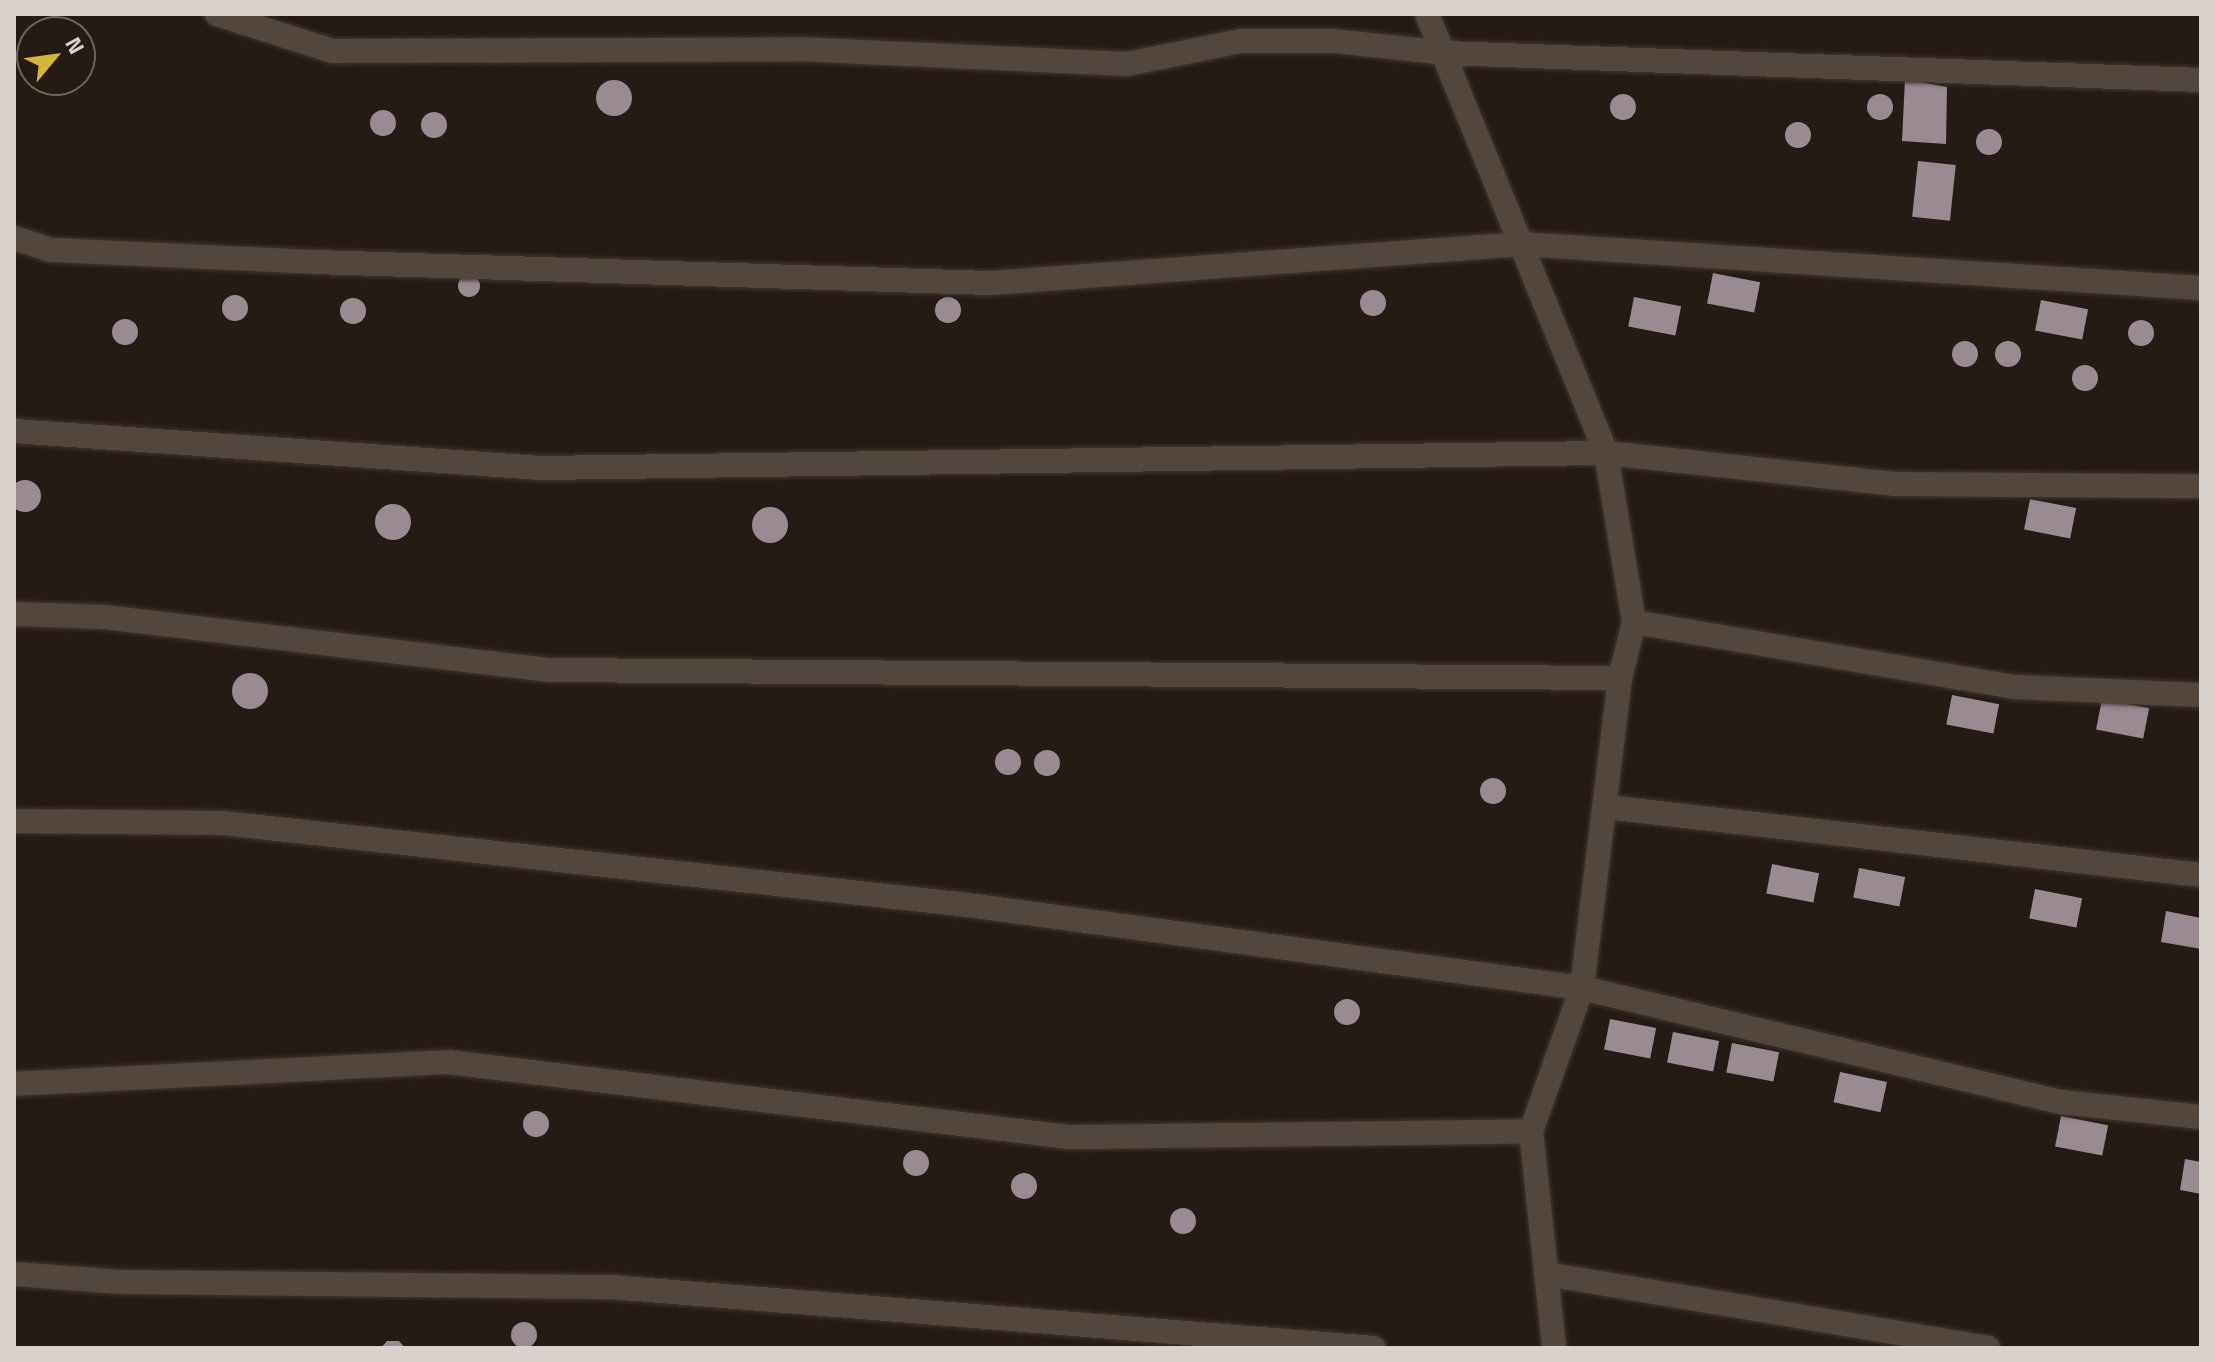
<!DOCTYPE html>
<style>
body{margin:0}
#map{position:relative;width:2215px;height:1362px;overflow:hidden;background:#251b14;font-family:"Titillium Web",sans-serif}
div>[style]{position:absolute}
[style*='--x']{left:calc(var(--x)*1px);top:calc(var(--y)*1px);width:calc(var(--w)*1px);rotate:calc(var(--a)*1deg)}
.building>*{inset:0;background:#9a8a91;transform-origin:0 0}
.round{border-radius:50%}
.roads{filter:drop-shadow(0 0 2px #3e3732) drop-shadow(0 0 2px #3e3732)}
.minor>*{height:24px;margin:-12px;padding:0 12px;transform-origin:12px;border-radius:12px;background:#52463d}
span{translate:-50% -50%;white-space:nowrap;text-align:center;line-height:1.15;-webkit-text-stroke:8px #251b14;paint-order:stroke}
.frame{position:absolute;inset:0;border:16px solid #d8d1cc;pointer-events:none}
.north{position:absolute;left:16px;top:16px;width:80px;height:80px;box-sizing:border-box;background:#251b14;border:2px solid #6d645e;border-radius:50%;rotate:61deg;font-size:22px;font-weight:700;line-height:32px;text-align:center;color:#d8d1cc}
.north::after{content:'';display:block;margin:auto;width:28px;height:36px;background:#d3b635;clip-path:polygon(50% 0,100% 100%,50% 72%,0 100%)}
</style>
<div id="map">
<div class="building">
<div style="clip-path:polygon(1905px 79px,1947px 87px,1946px 144px,1902px 141px)"></div>
<div class="round" style="left:596px;top:80px;width:36px;height:36px"></div>
<div class="round" style="left:1610px;top:94px;width:26px;height:26px"></div>
<div class="round" style="left:1867px;top:94px;width:26px;height:26px"></div>
<div class="round" style="left:370px;top:110px;width:26px;height:26px"></div>
<div class="round" style="left:421px;top:112px;width:26px;height:26px"></div>
<div class="round" style="left:1785px;top:122px;width:26px;height:26px"></div>
<div class="round" style="left:1976px;top:129px;width:26px;height:26px"></div>
<div style="left:1918px;top:161px;width:38px;height:56px;rotate:6deg"></div>
<div style="left:1713px;top:273px;width:48px;height:31px;rotate:11deg"></div>
<div class="round" style="left:458px;top:275px;width:22px;height:22px"></div>
<div class="round" style="left:1360px;top:290px;width:26px;height:26px"></div>
<div class="round" style="left:222px;top:295px;width:26px;height:26px"></div>
<div class="round" style="left:935px;top:297px;width:26px;height:26px"></div>
<div style="left:1634px;top:297px;width:48px;height:30px;rotate:11deg"></div>
<div class="round" style="left:340px;top:298px;width:26px;height:26px"></div>
<div style="left:2041px;top:300px;width:48px;height:31px;rotate:11deg"></div>
<div class="round" style="left:112px;top:319px;width:26px;height:26px"></div>
<div class="round" style="left:2128px;top:320px;width:26px;height:26px"></div>
<div class="round" style="left:1995px;top:341px;width:26px;height:26px"></div>
<div class="round" style="left:1952px;top:341px;width:26px;height:26px"></div>
<div class="round" style="left:2072px;top:365px;width:26px;height:26px"></div>
<div class="round" style="left:9px;top:480px;width:32px;height:32px"></div>
<div style="left:2030px;top:499px;width:47px;height:31px;rotate:11deg"></div>
<div class="round" style="left:375px;top:504px;width:36px;height:36px"></div>
<div class="round" style="left:752px;top:507px;width:36px;height:36px"></div>
<div class="round" style="left:232px;top:673px;width:36px;height:36px"></div>
<div style="left:1952px;top:695px;width:48px;height:30px;rotate:11deg"></div>
<div style="left:2102px;top:699px;width:48px;height:31px;rotate:11deg"></div>
<div class="round" style="left:995px;top:749px;width:26px;height:26px"></div>
<div class="round" style="left:1034px;top:750px;width:26px;height:26px"></div>
<div class="round" style="left:1480px;top:778px;width:26px;height:26px"></div>
<div style="left:1772px;top:864px;width:48px;height:30px;rotate:11deg"></div>
<div style="left:1859px;top:868px;width:47px;height:30px;rotate:11deg"></div>
<div style="left:2035px;top:889px;width:48px;height:30px;rotate:11deg"></div>
<div style="clip-path:polygon(2166px 911px,2201px 918px,2201px 949px,2161px 942px)"></div>
<div class="round" style="left:1334px;top:999px;width:26px;height:26px"></div>
<div style="left:1610px;top:1019px;width:47px;height:31px;rotate:11deg"></div>
<div style="left:1673px;top:1032px;width:47px;height:31px;rotate:11deg"></div>
<div style="left:1732px;top:1043px;width:48px;height:30px;rotate:11deg"></div>
<div style="left:1840px;top:1072px;width:48px;height:31px;rotate:12deg"></div>
<div class="round" style="left:523px;top:1111px;width:26px;height:26px"></div>
<div style="left:2061px;top:1116px;width:48px;height:31px;rotate:11deg"></div>
<div class="round" style="left:903px;top:1150px;width:26px;height:26px"></div>
<div style="clip-path:polygon(2185px 1159px,2201px 1162px,2201px 1194px,2180px 1190px)"></div>
<div class="round" style="left:1011px;top:1173px;width:26px;height:26px"></div>
<div class="round" style="left:1170px;top:1208px;width:26px;height:26px"></div>
<div class="round" style="left:511px;top:1322px;width:26px;height:26px"></div>
<div style="clip-path:polygon(387px 1341px,399px 1341px,405px 1348px,381px 1348px)"></div>
</div>
<div class="roads">
<div class="minor">
<div style="--x:217;--y:14;--w:121;--a:17.8"></div>
<div style="--x:332;--y:51;--w:464;--a:-0.2"></div>
<div style="--x:796;--y:49;--w:331;--a:2.6"></div>
<div style="--x:1127;--y:64;--w:116;--a:-11.4"></div>
<div style="--x:1241;--y:41;--w:93;--a:0"></div>
<div style="--x:1334;--y:41;--w:113;--a:6.1"></div>
<div style="--x:1446;--y:53;--w:755;--a:2.05"></div>
<div style="--x:1427;--y:14;--w:474;--a:67.8"></div>
<div style="--x:1606;--y:453;--w:171;--a:80.6"></div>
<div style="--x:1634;--y:622;--w:58;--a:104"></div>
<div style="--x:1620;--y:678;--w:312;--a:97"></div>
<div style="--x:1582;--y:988;--w:152;--a:109.6"></div>
<div style="--x:1531;--y:1131;--w:218;--a:83.9"></div>
<div style="--x:14;--y:238;--w:40;--a:18"></div>
<div style="--x:52;--y:250;--w:262;--a:2.6"></div>
<div style="--x:314;--y:262;--w:677;--a:1.78"></div>
<div style="--x:991;--y:283;--w:532;--a:-4.2"></div>
<div style="--x:1522;--y:244;--w:680;--a:3.71"></div>
<div style="--x:14;--y:431;--w:528;--a:4.02"></div>
<div style="--x:541;--y:468;--w:1065;--a:-0.81"></div>
<div style="--x:1606;--y:453;--w:290;--a:6.1"></div>
<div style="--x:1894;--y:484;--w:307;--a:0.4"></div>
<div style="--x:14;--y:614;--w:90;--a:1.9"></div>
<div style="--x:104;--y:617;--w:449;--a:6.8"></div>
<div style="--x:550;--y:670;--w:1070;--a:0.43"></div>
<div style="--x:1634;--y:622;--w:387;--a:9.7"></div>
<div style="--x:2016;--y:687;--w:185;--a:2.5"></div>
<div style="--x:1606;--y:807;--w:599;--a:6.52"></div>
<div style="--x:14;--y:821;--w:209;--a:0.5"></div>
<div style="--x:223;--y:823;--w:749;--a:6.28"></div>
<div style="--x:968;--y:905;--w:620;--a:7.7"></div>
<div style="--x:1582;--y:988;--w:493;--a:13.4"></div>
<div style="--x:2062;--y:1102;--w:140;--a:6.2"></div>
<div style="--x:14;--y:1084;--w:435;--a:-2.9"></div>
<div style="--x:448;--y:1062;--w:626;--a:6.89"></div>
<div style="--x:1069;--y:1137;--w:462;--a:-0.7"></div>
<div style="--x:14;--y:1274;--w:107;--a:4.3"></div>
<div style="--x:121;--y:1282;--w:490;--a:0.6"></div>
<div style="--x:611;--y:1287;--w:765;--a:4.57"></div>
<div style="--x:1546;--y:1274;--w:448;--a:9.5"></div>
</div>
</div>
<div class="frame"></div>
<div class="north">N</div>
</div>
